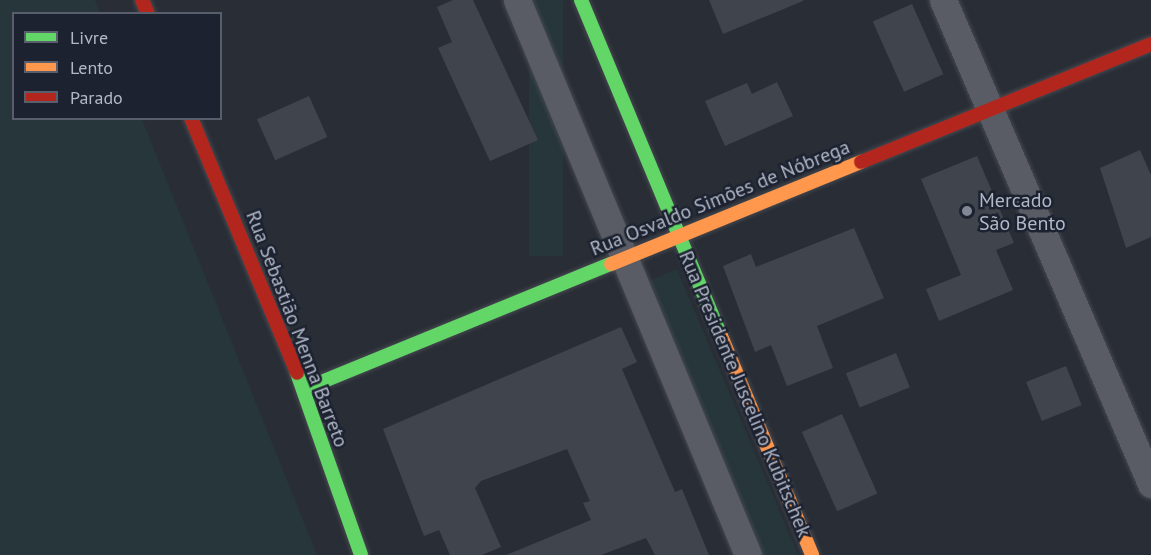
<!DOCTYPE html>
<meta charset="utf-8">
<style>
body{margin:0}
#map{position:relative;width:1151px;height:555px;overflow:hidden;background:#292d35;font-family:"PT Sans",sans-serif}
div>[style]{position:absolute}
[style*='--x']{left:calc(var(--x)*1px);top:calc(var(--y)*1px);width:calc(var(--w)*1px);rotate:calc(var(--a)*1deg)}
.green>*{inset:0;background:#26363b;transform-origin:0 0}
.building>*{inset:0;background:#40444c;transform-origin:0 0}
.roads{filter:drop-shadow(0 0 2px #45484f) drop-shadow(0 0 2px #45484f)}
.street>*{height:27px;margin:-13.5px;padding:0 13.5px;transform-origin:13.5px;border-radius:13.5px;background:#595c64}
.fast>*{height:14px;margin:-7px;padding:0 7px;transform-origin:7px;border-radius:7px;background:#63d668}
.slow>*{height:14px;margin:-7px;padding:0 7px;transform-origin:7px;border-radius:7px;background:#ff974d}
.jam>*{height:14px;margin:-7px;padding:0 7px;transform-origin:7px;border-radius:7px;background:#b3261e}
.dots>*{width:16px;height:16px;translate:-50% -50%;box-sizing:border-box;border:3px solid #1c2230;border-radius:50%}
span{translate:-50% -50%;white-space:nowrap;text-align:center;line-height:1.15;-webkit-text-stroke:5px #1c2230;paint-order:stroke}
.street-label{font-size:20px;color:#b2b8c7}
.poi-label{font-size:20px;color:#b2b8c7}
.left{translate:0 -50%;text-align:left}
.legend{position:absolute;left:12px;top:12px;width:210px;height:108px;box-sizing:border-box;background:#1c2230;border:2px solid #585e6c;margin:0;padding:8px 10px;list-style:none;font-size:18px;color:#b2b8c7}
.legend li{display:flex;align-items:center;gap:12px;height:30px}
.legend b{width:30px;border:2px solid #585e6c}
</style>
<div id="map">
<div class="green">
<div style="clip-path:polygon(0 0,95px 0,100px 13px,14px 14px,14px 118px,142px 119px,317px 555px,0 555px)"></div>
<div style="left:529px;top:0;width:34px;height:256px"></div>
<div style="left:677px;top:269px;width:310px;height:35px;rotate:67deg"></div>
</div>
<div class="building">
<div style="clip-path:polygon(453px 0,473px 0,538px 140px,490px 161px,438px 48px,452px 42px,437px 7px)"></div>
<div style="clip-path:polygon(709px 0,803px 0,803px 1px,723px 34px)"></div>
<div style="left:912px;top:4px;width:77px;height:43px;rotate:66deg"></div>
<div style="clip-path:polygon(777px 82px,793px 116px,725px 146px,705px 101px,747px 83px,752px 94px)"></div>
<div style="left:309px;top:96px;width:45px;height:57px;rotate:66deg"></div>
<div style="clip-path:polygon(1140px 150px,1151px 175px,1151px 237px,1126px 248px,1100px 168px)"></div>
<div style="clip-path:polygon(977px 156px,1014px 243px,996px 250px,1013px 290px,939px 321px,926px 289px,961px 275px,921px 179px)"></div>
<div style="clip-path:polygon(854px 228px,884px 298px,817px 326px,833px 368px,787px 386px,771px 345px,755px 352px,723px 266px,751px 254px,756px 267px)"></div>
<div style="clip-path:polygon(621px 327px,637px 362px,622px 369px,675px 492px,682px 489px,709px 555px,655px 555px,646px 538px,601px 555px,506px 555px,591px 520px,583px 503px,590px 501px,567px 449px,481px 481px,475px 488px,501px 547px,482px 555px,450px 555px,439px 530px,424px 536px,383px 429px)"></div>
<div style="left:896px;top:353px;width:37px;height:54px;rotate:68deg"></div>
<div style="left:1066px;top:366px;width:42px;height:43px;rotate:68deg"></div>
<div style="left:842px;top:414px;width:87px;height:44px;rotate:66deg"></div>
</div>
<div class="roads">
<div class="street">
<div style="--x:517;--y:0;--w:601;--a:67.4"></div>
<div style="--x:943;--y:0;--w:527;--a:66.74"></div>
</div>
<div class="fast">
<div style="--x:581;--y:0;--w:364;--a:67.4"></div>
<div style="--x:297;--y:373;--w:193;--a:70.6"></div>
<div style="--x:304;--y:389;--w:331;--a:-22.2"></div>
</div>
<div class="slow">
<div style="--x:611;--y:264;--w:270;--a:-22.2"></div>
<div style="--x:721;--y:336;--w:237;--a:67.4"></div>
</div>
<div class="jam">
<div style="--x:142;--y:0;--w:15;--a:67"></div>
<div style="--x:191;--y:118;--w:276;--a:67.4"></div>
<div style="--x:861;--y:162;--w:313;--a:-22.1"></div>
</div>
</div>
<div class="dots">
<div style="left:967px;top:211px;background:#828794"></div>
</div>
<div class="street-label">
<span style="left:720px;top:198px;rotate:-22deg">Rua Osvaldo Simões de Nóbrega</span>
<span style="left:297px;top:329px;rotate:69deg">Rua Sebastião Menna Barreto</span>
<span style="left:745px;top:394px;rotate:67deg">Rua Presidente Juscelino Kubitschek</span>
</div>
<div class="poi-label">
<span class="left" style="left:979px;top:212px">Mercado<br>São Bento</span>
</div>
<ul class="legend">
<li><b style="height:8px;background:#63d668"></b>Livre</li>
<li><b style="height:8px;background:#ff974d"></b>Lento</li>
<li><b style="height:8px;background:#b3261e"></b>Parado</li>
</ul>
</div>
